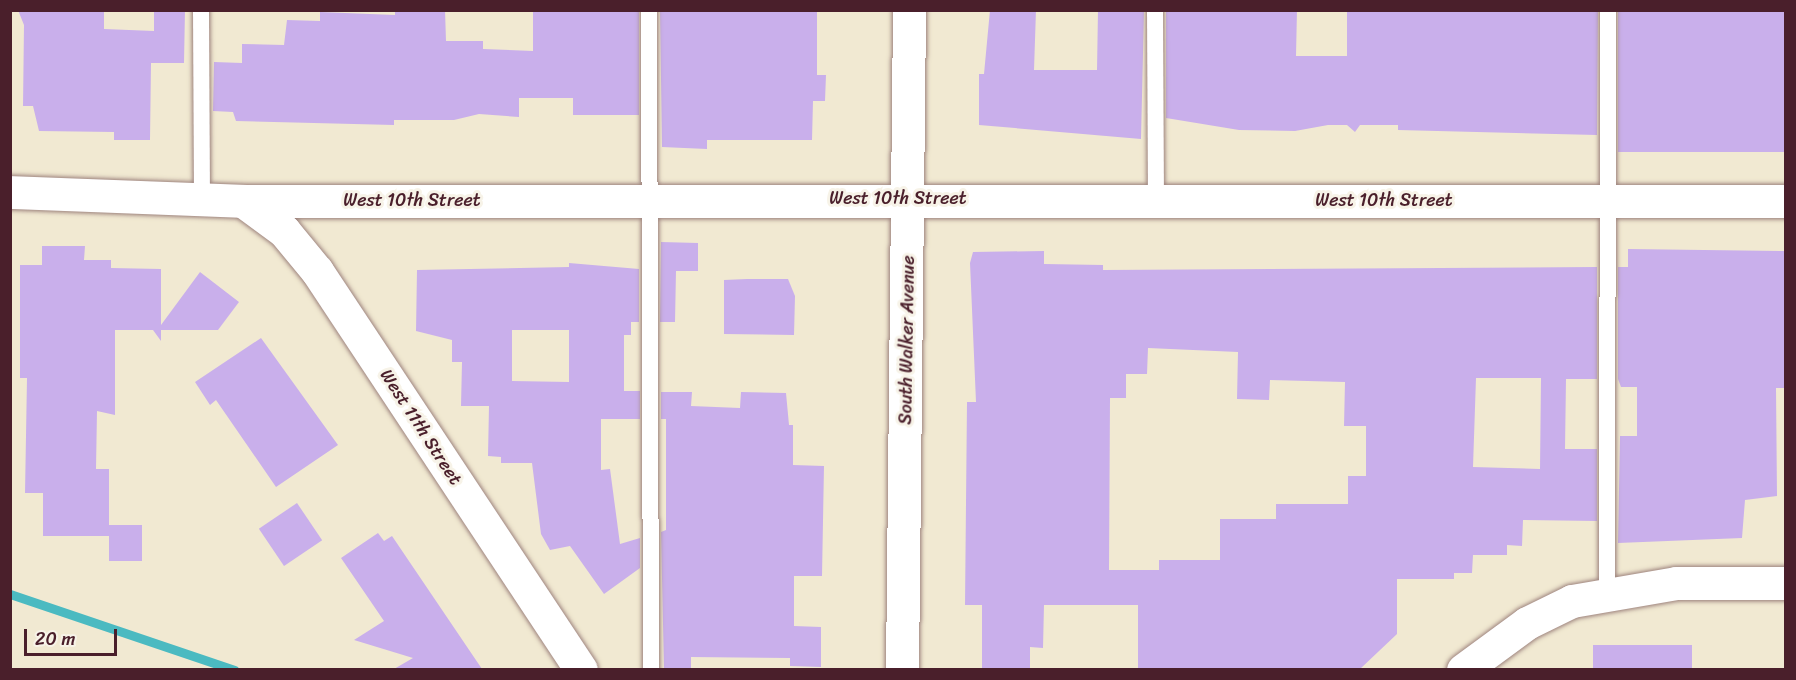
<!DOCTYPE html>
<style>
body{margin:0}
#map{position:relative;width:1796px;height:680px;overflow:hidden;background:#f1e9d2;font-family:Sriracha,sans-serif}
div>[style]{position:absolute}
[style*='--x']{left:calc(var(--x)*1px);top:calc(var(--y)*1px);width:calc(var(--w)*1px);rotate:calc(var(--a)*1deg)}
.stream>*{height:9px;margin:-4.5px;padding:0 4.5px;transform-origin:4.5px;border-radius:4.5px;background:#4bbac1}
.building>*{inset:0;background:#c9afeb;transform-origin:0 0}
.roads{filter:drop-shadow(0 0 2px #9e847e) drop-shadow(0 0 2px #9e847e)}
.service>*{height:16px;margin:-8px;padding:0 8px;transform-origin:8px;border-radius:8px;background:#fff}
.minor>*{height:33px;margin:-16.5px;padding:0 16.5px;transform-origin:16.5px;border-radius:16.5px;background:#fff}
span{translate:-50% -50%;white-space:nowrap;text-align:center;line-height:1.15;-webkit-text-stroke:6px #f7f3e8;paint-order:stroke}
.street-label{font-size:18px;color:#4a1f2b}
.frame{position:absolute;inset:0;border:12px solid #4a1f2b;pointer-events:none}
.scale{position:absolute;left:24px;top:629px;width:93px;height:27px;box-sizing:border-box;border:3px solid #4a1f2b;border-top:0;padding-left:8px;font-size:18px;line-height:21px;white-space:nowrap;color:#4a1f2b;-webkit-text-stroke:4px #f7f3e8;paint-order:stroke}
</style>
<div id="map">
<div class="stream">
<div style="--x:10;--y:594;--w:237;--a:18.7"></div>
</div>
<div class="building">
<div style="clip-path:polygon(18px 10px,104px 10px,104px 29px,154px 31px,154px 10px,185px 10px,184px 63px,151px 63px,150px 140px,114px 140px,114px 132px,39px 131px,33px 106px,23px 106px,24px 25px)"></div>
<div style="clip-path:polygon(395px 10px,445px 10px,446px 41px,483px 41px,483px 49px,533px 51px,533px 10px,639px 10px,639px 115px,573px 115px,573px 98px,519px 98px,519px 117px,479px 114px,454px 120px,394px 120px,394px 125px,236px 121px,233px 112px,213px 111px,214px 62px,242px 63px,242px 44px,284px 45px,287px 20px,320px 21px,320px 12px,395px 15px)"></div>
<div style="clip-path:polygon(660px 10px,817px 10px,817px 75px,826px 75px,825px 101px,813px 101px,812px 140px,707px 140px,707px 149px,662px 147px)"></div>
<div style="clip-path:polygon(990px 10px,1036px 10px,1034px 70px,1097px 70px,1098px 10px,1144px 10px,1141px 139px,979px 125px,979px 74px,984px 74px)"></div>
<div style="clip-path:polygon(1166px 10px,1297px 10px,1296px 56px,1347px 56px,1347px 10px,1598px 10px,1597px 135px,1398px 130px,1398px 125px,1360px 125px,1355px 132px,1347px 125px,1328px 125px,1295px 131px,1239px 130px,1166px 118px)"></div>
<div style="left:1618px;top:10px;width:167px;height:142px"></div>
<div style="clip-path:polygon(661px 242px,698px 243px,698px 271px,676px 271px,675px 322px,660px 322px)"></div>
<div style="clip-path:polygon(42px 246px,85px 246px,84px 260px,111px 260px,111px 268px,161px 269px,161px 325px,200px 272px,239px 302px,218px 330px,161px 330px,161px 341px,153px 330px,115px 330px,115px 415px,97px 411px,96px 469px,109px 469px,109px 525px,142px 525px,142px 561px,109px 561px,109px 536px,43px 536px,43px 493px,25px 493px,27px 378px,20px 378px,20px 265px,42px 265px)"></div>
<div style="clip-path:polygon(1628px 249px,1784px 251px,1785px 388px,1776px 388px,1777px 496px,1745px 500px,1742px 538px,1618px 543px,1620px 436px,1637px 436px,1637px 387px,1621px 387px,1618px 379px,1618px 267px,1628px 267px)"></div>
<div style="clip-path:polygon(evenodd,1044px 251px,1044px 264px,1103px 265px,1103px 270px,1597px 267px,1597px 379px,1566px 379px,1565px 449px,1597px 449px,1597px 521px,1523px 520px,1522px 546px,1507px 545px,1507px 555px,1473px 555px,1472px 573px,1454px 573px,1454px 579px,1397px 579px,1397px 634px,1360px 669px,1138px 669px,1138px 605px,1044px 605px,1043px 648px,1030px 647px,1030px 669px,982px 669px,982px 605px,965px 605px,967px 402px,976px 402px,970px 263px,973px 252px,1044px 251px,1148px 348px,1238px 352px,1237px 399px,1269px 400px,1270px 380px,1345px 382px,1344px 426px,1366px 426px,1366px 476px,1348px 476px,1348px 504px,1276px 504px,1276px 519px,1220px 519px,1220px 560px,1159px 560px,1159px 570px,1109px 570px,1110px 398px,1126px 398px,1126px 374px,1147px 374px,1148px 348px,1044px 251px,1476px 378px,1541px 378px,1540px 469px,1473px 467px,1476px 378px)"></div>
<div style="clip-path:polygon(evenodd,569px 263px,639px 269px,639px 322px,631px 322px,631px 335px,624px 335px,624px 391px,640px 391px,640px 419px,601px 419px,601px 470px,610px 469px,620px 544px,640px 538px,640px 568px,604px 594px,570px 546px,550px 550px,541px 534px,532px 463px,501px 463px,501px 457px,488px 456px,489px 406px,461px 406px,462px 362px,452px 362px,452px 340px,416px 331px,417px 270px,569px 267px,569px 263px,512px 330px,569px 330px,569px 382px,512px 381px,512px 330px)"></div>
<div style="clip-path:polygon(747px 279px,788px 279px,795px 296px,794px 335px,724px 334px,724px 280px)"></div>
<div style="clip-path:polygon(261px 338px,338px 445px,276px 487px,216px 400px,210px 405px,195px 382px)"></div>
<div style="clip-path:polygon(661px 392px,692px 392px,691px 406px,740px 408px,741px 392px,786px 393px,789px 425px,793px 425px,793px 465px,824px 466px,822px 576px,794px 576px,794px 626px,821px 627px,821px 667px,790px 666px,790px 658px,691px 657px,691px 669px,664px 669px,661px 532px,666px 530px,666px 419px,661px 419px)"></div>
<div style="left:297px;top:503px;width:45px;height:46px;rotate:56deg"></div>
<div style="clip-path:polygon(378px 533px,384px 541px,392px 536px,482px 669px,394px 669px,413px 658px,354px 640px,384px 621px,341px 558px)"></div>
<div style="left:1692px;top:645px;width:24px;height:99px;rotate:90deg"></div>
</div>
<div class="roads">
<div class="service">
<div style="--x:201;--y:10;--w:190;--a:89.7"></div>
<div style="--x:649;--y:10;--w:660;--a:89.83"></div>
<div style="--x:1155;--y:10;--w:189;--a:89.7"></div>
<div style="--x:1607;--y:593;--w:583;--a:-89.9"></div>
</div>
<div class="minor">
<div style="--x:10;--y:192;--w:233;--a:2.2"></div>
<div style="--x:243;--y:201;--w:1543;--a:0"></div>
<div style="--x:243;--y:201;--w:51;--a:36.2"></div>
<div style="--x:284;--y:231;--w:52;--a:50.5"></div>
<div style="--x:317;--y:271;--w:478;--a:56.5"></div>
<div style="--x:902;--y:670;--w:660;--a:-89.39"></div>
<div style="--x:1463;--y:670;--w:79;--a:-36.3"></div>
<div style="--x:1527;--y:623;--w:50;--a:-26.1"></div>
<div style="--x:1572;--y:601;--w:106;--a:-9.8"></div>
<div style="--x:1676;--y:583;--w:110;--a:0"></div>
</div>
</div>
<div class="street-label">
<span style="left:898px;top:198px">West 10th Street</span>
<span style="left:412px;top:200px">West 10th Street</span>
<span style="left:1384px;top:200px">West 10th Street</span>
<span style="left:907px;top:340px;rotate:-89deg">South Walker Avenue</span>
<span style="left:421px;top:427px;rotate:57deg">West 11th Street</span>
</div>
<div class="frame"></div>
<div class="scale">20 m</div>
</div>
